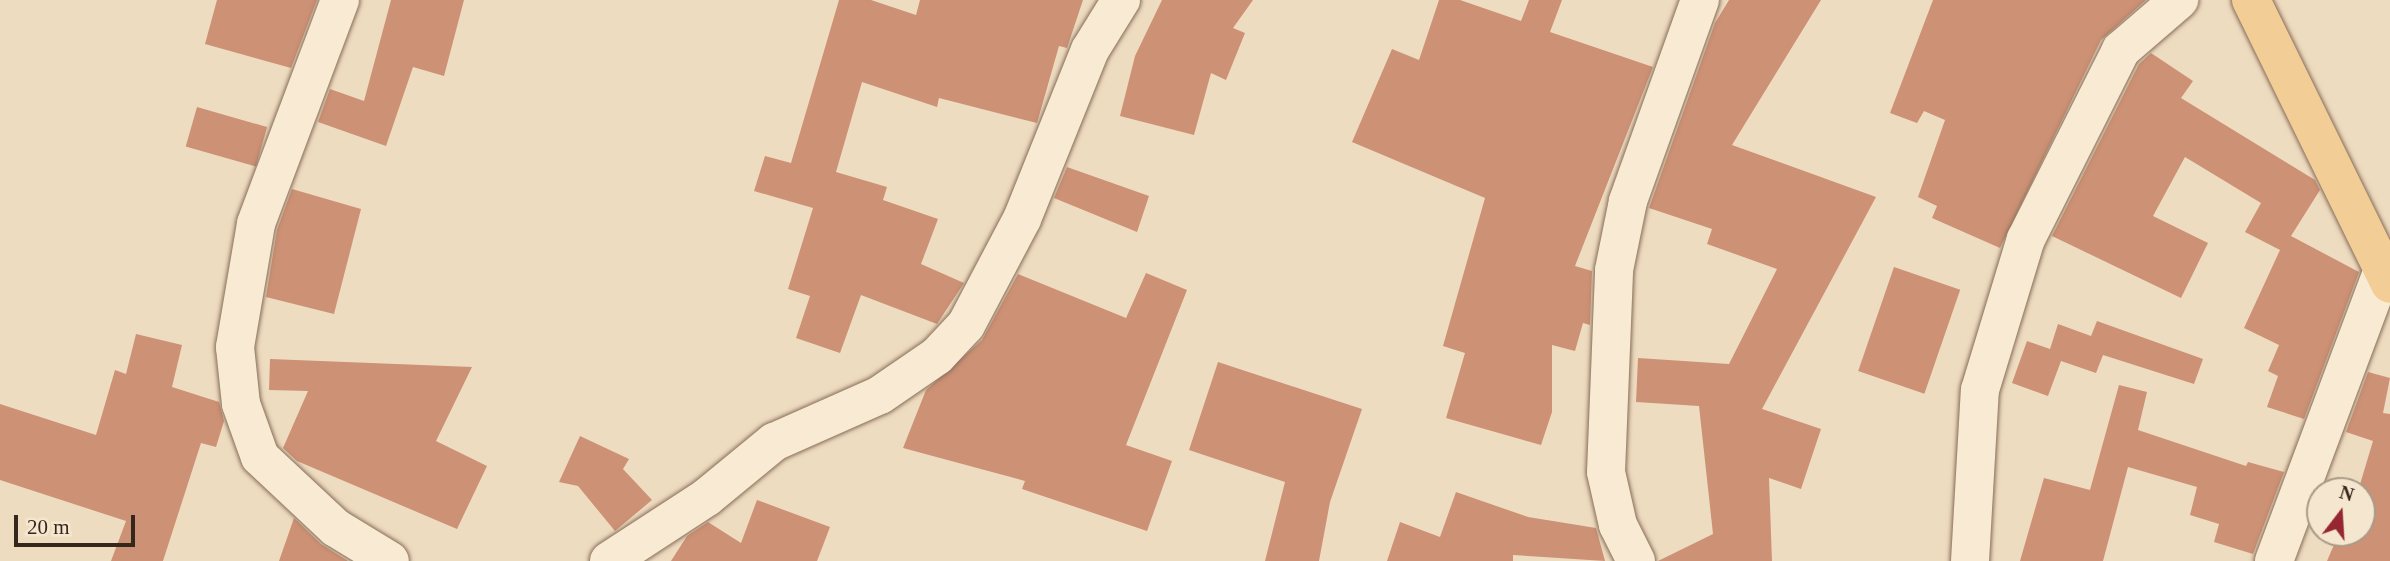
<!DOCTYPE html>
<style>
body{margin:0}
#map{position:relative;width:2390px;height:561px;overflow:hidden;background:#eedcc0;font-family:"Times New Roman",serif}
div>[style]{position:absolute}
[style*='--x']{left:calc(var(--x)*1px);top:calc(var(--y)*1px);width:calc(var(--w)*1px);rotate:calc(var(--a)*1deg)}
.building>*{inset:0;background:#cd9175;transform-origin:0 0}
.roads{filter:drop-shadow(0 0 2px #876d58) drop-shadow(0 0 2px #876d58)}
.minor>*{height:38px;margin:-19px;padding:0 19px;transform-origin:19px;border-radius:19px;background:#f9ead3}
.major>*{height:38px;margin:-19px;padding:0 19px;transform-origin:19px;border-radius:19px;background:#f2cd96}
span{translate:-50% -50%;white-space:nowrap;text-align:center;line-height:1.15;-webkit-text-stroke:5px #f5e7cf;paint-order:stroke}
.north{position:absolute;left:2306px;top:477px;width:70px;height:70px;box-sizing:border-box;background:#f5e7cf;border:2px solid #a99a87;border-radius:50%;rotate:17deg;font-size:19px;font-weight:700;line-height:28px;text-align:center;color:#36271c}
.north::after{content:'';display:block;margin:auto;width:24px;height:32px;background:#962732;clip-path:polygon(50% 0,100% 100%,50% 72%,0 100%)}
.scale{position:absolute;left:14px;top:515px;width:121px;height:32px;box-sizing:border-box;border:4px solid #36271c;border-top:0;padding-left:9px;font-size:21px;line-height:24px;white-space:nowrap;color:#36271c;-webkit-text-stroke:5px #f5e7cf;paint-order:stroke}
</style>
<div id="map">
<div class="building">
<div style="clip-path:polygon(217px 0,317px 0,291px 68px,205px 44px)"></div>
<div style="clip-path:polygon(391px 0,464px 0,444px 76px,413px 67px,386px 146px,318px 122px,330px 89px,364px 101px)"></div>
<div style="clip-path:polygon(839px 0,871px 0,916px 15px,920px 0,1083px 0,1067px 48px,1059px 46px,1037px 123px,939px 98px,937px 107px,862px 82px,836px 172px,887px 187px,883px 200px,938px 219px,921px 264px,964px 283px,937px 324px,861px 295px,840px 353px,796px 338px,810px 296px,788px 289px,813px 208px,754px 191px,765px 156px,791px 163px)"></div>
<div style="clip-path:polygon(1162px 0,1253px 0,1233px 28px,1245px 33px,1226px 80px,1211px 73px,1194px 135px,1120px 116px,1135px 56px)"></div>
<div style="clip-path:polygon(1439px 0,1460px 0,1521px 21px,1529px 0,1562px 0,1550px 32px,1653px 67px,1575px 266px,1592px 271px,1590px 325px,1583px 323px,1575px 351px,1552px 345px,1552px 412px,1541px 445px,1446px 418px,1465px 353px,1443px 346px,1485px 198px,1352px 142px,1392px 49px,1419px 60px)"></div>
<div style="clip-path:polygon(1729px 0,1821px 0,1732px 145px,1876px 197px,1762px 409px,1821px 429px,1801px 489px,1769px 478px,1772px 561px,1658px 561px,1713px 534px,1699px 406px,1636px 402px,1638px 358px,1729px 364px,1777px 269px,1707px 244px,1712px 229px,1649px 208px,1715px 23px)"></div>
<div style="clip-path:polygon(1933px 0,2146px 0,2101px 40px,2000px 248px,1932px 218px,1937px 206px,1918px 197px,1945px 120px,1924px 111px,1917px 123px,1890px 113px)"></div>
<div style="clip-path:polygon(2151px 53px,2193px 81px,2181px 98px,2315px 180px,2320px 190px,2291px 236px,2359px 272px,2304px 419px,2267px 407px,2278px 376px,2268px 371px,2279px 345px,2244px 328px,2280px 250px,2245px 232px,2261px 203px,2185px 157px,2153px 216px,2208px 243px,2181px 298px,2052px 236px,2139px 64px)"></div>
<div style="left:197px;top:107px;width:73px;height:41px;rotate:16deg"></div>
<div style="clip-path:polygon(1067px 167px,1149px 196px,1137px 232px,1054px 198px)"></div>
<div style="clip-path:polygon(292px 189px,361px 209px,334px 314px,266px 297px,277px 230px)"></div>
<div style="left:1894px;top:267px;width:70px;height:110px;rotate:19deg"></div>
<div style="clip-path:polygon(1146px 273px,1187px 290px,1126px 445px,1172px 461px,1147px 531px,1022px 489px,1025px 481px,903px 448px,926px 390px,982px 340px,1018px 274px,1126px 318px)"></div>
<div style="clip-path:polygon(2097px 321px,2203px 359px,2194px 384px,2103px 355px,2096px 373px,2061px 361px,2048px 396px,2012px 383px,2027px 341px,2050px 349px,2058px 324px,2091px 336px)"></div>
<div style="clip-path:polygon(136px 334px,182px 345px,172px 387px,219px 402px,224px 421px,216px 447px,201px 443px,163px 561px,111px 561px,126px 521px,0 480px,0 404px,96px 435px,115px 370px,126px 374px)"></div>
<div style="clip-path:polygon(270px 359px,472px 367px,436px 441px,487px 466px,457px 529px,297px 461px,283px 448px,308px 391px,269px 390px)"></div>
<div style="clip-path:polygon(1218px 362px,1362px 409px,1330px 502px,1319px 561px,1265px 561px,1285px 482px,1189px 450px)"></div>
<div style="clip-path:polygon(2368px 372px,2390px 378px,2383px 413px,2390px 414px,2390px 561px,2327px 561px,2339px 533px,2362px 533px,2358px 491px,2373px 441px,2346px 432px)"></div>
<div style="clip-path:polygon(2119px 385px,2147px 392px,2138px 430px,2246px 466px,2248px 462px,2284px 472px,2253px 554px,2214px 542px,2219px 524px,2190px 515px,2197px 487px,2128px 467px,2103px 561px,2020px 561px,2044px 478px,2090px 490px)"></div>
<div style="clip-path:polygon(580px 436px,629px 459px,623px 469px,652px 500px,615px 531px,578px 486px,559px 482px)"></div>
<div style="clip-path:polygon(1456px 492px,1528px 517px,1596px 528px,1605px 561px,1513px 555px,1513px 561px,1387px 561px,1400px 522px,1440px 537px)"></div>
<div style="clip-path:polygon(757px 500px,830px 527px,817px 561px,671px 561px,687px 536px,708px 522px,741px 543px)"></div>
<div style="clip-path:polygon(294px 518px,321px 544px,348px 561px,279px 561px)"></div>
</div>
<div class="roads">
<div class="minor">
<div style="--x:340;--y:0;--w:239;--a:110.6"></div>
<div style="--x:256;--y:224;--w:125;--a:99.7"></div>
<div style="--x:235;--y:347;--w:57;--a:84"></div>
<div style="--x:241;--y:404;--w:56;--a:70.3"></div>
<div style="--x:260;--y:457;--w:104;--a:43.1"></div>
<div style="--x:336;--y:528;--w:63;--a:31.4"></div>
<div style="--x:609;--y:561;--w:117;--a:-33.1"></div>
<div style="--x:707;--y:497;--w:87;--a:-39.4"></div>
<div style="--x:774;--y:442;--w:116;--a:-23.9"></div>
<div style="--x:880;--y:395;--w:69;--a:-34.4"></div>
<div style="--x:937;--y:356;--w:42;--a:-46.9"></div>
<div style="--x:966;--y:325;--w:120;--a:-62.2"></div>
<div style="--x:1022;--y:219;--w:182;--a:-68.1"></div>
<div style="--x:1090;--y:50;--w:59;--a:-58.2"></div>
<div style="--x:1636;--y:561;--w:40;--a:-116.6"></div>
<div style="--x:1618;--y:525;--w:54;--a:-102.8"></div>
<div style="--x:1606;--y:472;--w:202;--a:-87.7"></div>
<div style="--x:1614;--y:270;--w:70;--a:-78.5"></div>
<div style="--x:1628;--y:201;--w:214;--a:-70.3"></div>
<div style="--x:1970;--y:561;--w:171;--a:-86.7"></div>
<div style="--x:1980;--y:390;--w:158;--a:-73.1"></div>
<div style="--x:2026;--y:239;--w:212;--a:-63.3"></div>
<div style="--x:2121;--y:50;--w:77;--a:-40.8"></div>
<div style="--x:2274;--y:561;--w:311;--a:-69.5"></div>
</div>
<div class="major">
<div style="--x:2251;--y:0;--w:316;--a:63.9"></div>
</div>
</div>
<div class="north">N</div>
<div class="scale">20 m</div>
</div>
